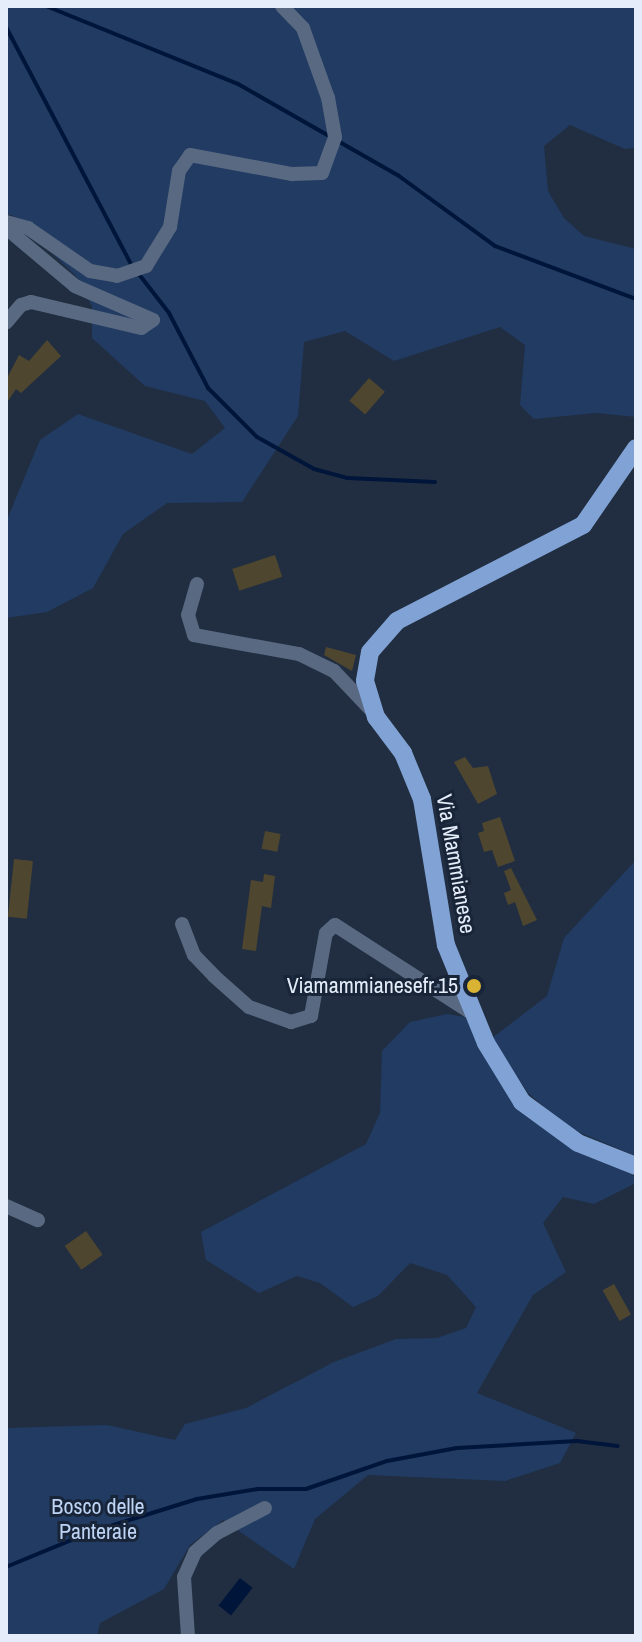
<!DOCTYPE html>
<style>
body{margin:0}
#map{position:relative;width:642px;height:1642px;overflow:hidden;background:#212e41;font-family:"Archivo Narrow",sans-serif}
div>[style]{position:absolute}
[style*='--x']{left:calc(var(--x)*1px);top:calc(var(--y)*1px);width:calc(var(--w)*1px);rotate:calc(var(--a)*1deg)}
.green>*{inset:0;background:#213b62}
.water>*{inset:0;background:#00153a;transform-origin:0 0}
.stream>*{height:4px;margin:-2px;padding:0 2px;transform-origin:2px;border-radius:2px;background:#00153a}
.building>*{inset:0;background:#4e462e;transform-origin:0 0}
.minor>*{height:14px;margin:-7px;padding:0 7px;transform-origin:7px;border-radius:7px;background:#586981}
.major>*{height:18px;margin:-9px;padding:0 9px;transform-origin:9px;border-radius:9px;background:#80a2d4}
.dots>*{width:22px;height:22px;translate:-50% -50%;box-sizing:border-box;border:4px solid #182437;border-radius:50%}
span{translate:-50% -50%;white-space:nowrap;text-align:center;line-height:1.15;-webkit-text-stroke:6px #182437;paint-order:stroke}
.street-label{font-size:22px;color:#e4edf9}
.poi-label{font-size:22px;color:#e4edf9}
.right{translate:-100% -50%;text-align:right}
.park-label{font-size:22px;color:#bed4f5}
.frame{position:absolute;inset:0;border:8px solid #e4edf9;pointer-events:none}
</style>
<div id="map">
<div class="green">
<div style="clip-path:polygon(6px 6px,636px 6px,636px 148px,625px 149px,570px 125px,544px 146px,548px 191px,564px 218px,584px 236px,636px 249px,636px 417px,596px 413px,534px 419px,520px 405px,525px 345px,500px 327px,394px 361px,345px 331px,304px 342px,298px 416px,242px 502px,167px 503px,123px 534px,93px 588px,47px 612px,6px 618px,6px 522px,40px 440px,78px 414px,192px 454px,225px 428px,205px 401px,145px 386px,92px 338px,92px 306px,75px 275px,12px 215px,6px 215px)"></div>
<div style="clip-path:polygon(636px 860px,636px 1156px,569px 1128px,528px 1093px,492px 1038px,547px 996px,564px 938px)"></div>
<div style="clip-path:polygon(447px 1014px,465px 1017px,523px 1112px,636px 1177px,636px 1183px,594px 1204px,563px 1197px,543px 1223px,566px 1272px,533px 1295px,477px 1393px,576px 1433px,560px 1463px,505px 1481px,368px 1475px,315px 1519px,294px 1569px,223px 1520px,190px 1545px,164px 1589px,100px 1623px,97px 1636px,6px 1636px,6px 1428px,107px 1425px,175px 1440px,185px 1424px,246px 1408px,334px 1362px,396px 1339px,437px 1338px,466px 1328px,476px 1307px,447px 1275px,410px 1263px,378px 1296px,353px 1307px,320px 1283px,297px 1276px,259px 1293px,206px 1260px,201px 1232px,366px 1144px,380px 1113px,382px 1051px,410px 1022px)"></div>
</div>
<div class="water">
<div style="left:240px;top:1578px;width:16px;height:35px;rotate:38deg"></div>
</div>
<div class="stream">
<div style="--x:46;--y:6;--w:207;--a:22.1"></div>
<div style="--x:238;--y:84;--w:185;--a:29.7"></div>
<div style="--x:399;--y:176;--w:119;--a:36.1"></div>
<div style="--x:495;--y:246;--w:151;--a:20.6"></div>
<div style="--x:6;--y:27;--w:270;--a:62.2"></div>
<div style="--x:138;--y:273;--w:51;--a:52.2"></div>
<div style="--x:169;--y:313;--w:85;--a:62.5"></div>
<div style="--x:208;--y:388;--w:69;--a:45"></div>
<div style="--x:257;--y:437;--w:65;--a:29.3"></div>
<div style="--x:314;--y:469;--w:35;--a:15"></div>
<div style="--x:348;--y:478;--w:87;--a:2.6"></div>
<div style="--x:6;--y:1567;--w:92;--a:-22.4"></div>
<div style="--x:91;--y:1532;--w:111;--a:-17.3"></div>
<div style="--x:197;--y:1499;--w:62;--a:-9.3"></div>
<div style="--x:258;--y:1489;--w:48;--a:0"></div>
<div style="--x:306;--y:1489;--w:86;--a:-19.1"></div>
<div style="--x:387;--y:1461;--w:71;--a:-10.5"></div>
<div style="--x:457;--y:1448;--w:120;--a:-3.3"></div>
<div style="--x:577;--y:1441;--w:41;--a:7"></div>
</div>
<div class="building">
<div style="clip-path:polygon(47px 340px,61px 356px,21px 393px,16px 389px,6px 404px,6px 380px,19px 355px,29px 361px)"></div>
<div style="left:369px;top:378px;width:21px;height:30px;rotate:41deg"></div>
<div style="left:275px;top:555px;width:23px;height:45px;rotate:72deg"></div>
<div style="clip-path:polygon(326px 647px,356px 655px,352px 671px,324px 655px)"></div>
<div style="clip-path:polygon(465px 757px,473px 768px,488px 766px,497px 794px,478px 804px,454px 762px)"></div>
<div style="clip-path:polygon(500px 817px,515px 861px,498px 867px,492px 850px,484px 852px,478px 833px,484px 831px,482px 823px)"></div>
<div style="left:265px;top:831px;width:16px;height:18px;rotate:11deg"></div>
<div style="left:14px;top:859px;width:19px;height:58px;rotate:6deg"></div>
<div style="clip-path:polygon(511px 868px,537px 920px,523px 926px,515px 902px,508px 905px,504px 893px,511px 890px,504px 871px)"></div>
<div style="clip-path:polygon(264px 874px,275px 876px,271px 908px,262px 906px,256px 951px,242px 949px,251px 880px,263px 882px)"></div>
<div style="left:86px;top:1231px;width:29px;height:26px;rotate:55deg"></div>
<div style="left:614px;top:1284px;width:35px;height:13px;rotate:61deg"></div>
</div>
<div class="minor">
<div style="--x:6;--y:222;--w:23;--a:15"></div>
<div style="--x:28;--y:228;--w:75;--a:34.7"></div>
<div style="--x:90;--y:271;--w:27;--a:10"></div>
<div style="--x:117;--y:276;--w:31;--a:-19"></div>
<div style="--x:146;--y:266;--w:46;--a:-58.4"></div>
<div style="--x:170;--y:227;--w:57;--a:-80.9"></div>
<div style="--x:179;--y:171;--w:19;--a:-55"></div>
<div style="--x:190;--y:155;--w:104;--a:10.6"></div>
<div style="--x:292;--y:174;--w:30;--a:-2"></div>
<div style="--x:322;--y:173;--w:38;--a:-70"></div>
<div style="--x:335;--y:137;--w:40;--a:-100"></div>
<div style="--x:328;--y:98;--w:74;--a:-109.7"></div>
<div style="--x:303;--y:28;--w:30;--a:-134"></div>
<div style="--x:6;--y:228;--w:90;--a:40"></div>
<div style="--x:75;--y:286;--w:85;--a:23.6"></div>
<div style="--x:153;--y:320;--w:14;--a:146"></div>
<div style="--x:141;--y:328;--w:113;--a:-166.7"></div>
<div style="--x:31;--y:302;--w:10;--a:163"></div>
<div style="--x:21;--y:305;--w:23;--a:130"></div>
<div style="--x:197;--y:584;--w:32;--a:106"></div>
<div style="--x:188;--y:615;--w:21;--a:73"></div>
<div style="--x:194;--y:635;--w:107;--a:10.3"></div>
<div style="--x:299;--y:654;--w:39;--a:26"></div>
<div style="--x:334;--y:671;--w:52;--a:46.5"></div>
<div style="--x:182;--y:924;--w:33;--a:69"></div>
<div style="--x:194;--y:955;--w:29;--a:46"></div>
<div style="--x:214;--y:976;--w:47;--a:41.5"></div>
<div style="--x:249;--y:1007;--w:45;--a:19.7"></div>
<div style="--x:291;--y:1022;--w:21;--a:-17"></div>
<div style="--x:311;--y:1016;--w:84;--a:-79.8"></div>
<div style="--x:326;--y:933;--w:12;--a:-42"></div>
<div style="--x:335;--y:925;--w:161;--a:32.8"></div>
<div style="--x:6;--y:1206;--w:35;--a:24"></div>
<div style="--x:188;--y:1636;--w:59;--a:-93.9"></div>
<div style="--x:184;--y:1577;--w:27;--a:-66"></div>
<div style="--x:195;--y:1552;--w:29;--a:-41"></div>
<div style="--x:217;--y:1533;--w:54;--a:-27.5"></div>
</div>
<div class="major">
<div style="--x:636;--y:448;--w:93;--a:124.5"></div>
<div style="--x:583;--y:525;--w:209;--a:152.7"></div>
<div style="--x:397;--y:621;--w:41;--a:131.1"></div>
<div style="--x:370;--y:652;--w:29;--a:100"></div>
<div style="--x:365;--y:681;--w:38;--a:73"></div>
<div style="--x:376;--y:717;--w:45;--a:53.1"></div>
<div style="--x:403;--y:753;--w:50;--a:67.6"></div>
<div style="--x:422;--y:799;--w:148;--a:80.7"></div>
<div style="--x:446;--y:945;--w:106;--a:67.8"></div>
<div style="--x:486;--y:1043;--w:69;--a:58.6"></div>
<div style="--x:522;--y:1102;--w:69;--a:36.2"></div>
<div style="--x:578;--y:1143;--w:62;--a:21.6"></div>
</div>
<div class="dots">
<div style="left:474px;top:986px;background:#d9b334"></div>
</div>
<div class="street-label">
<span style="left:456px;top:864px;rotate:80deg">Via Mammianese</span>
</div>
<div class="poi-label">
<span class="right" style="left:458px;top:986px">Viamammianesefr.15</span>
</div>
<div class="park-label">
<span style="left:98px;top:1519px">Bosco delle<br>Panteraie</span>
</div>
<div class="frame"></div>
</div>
